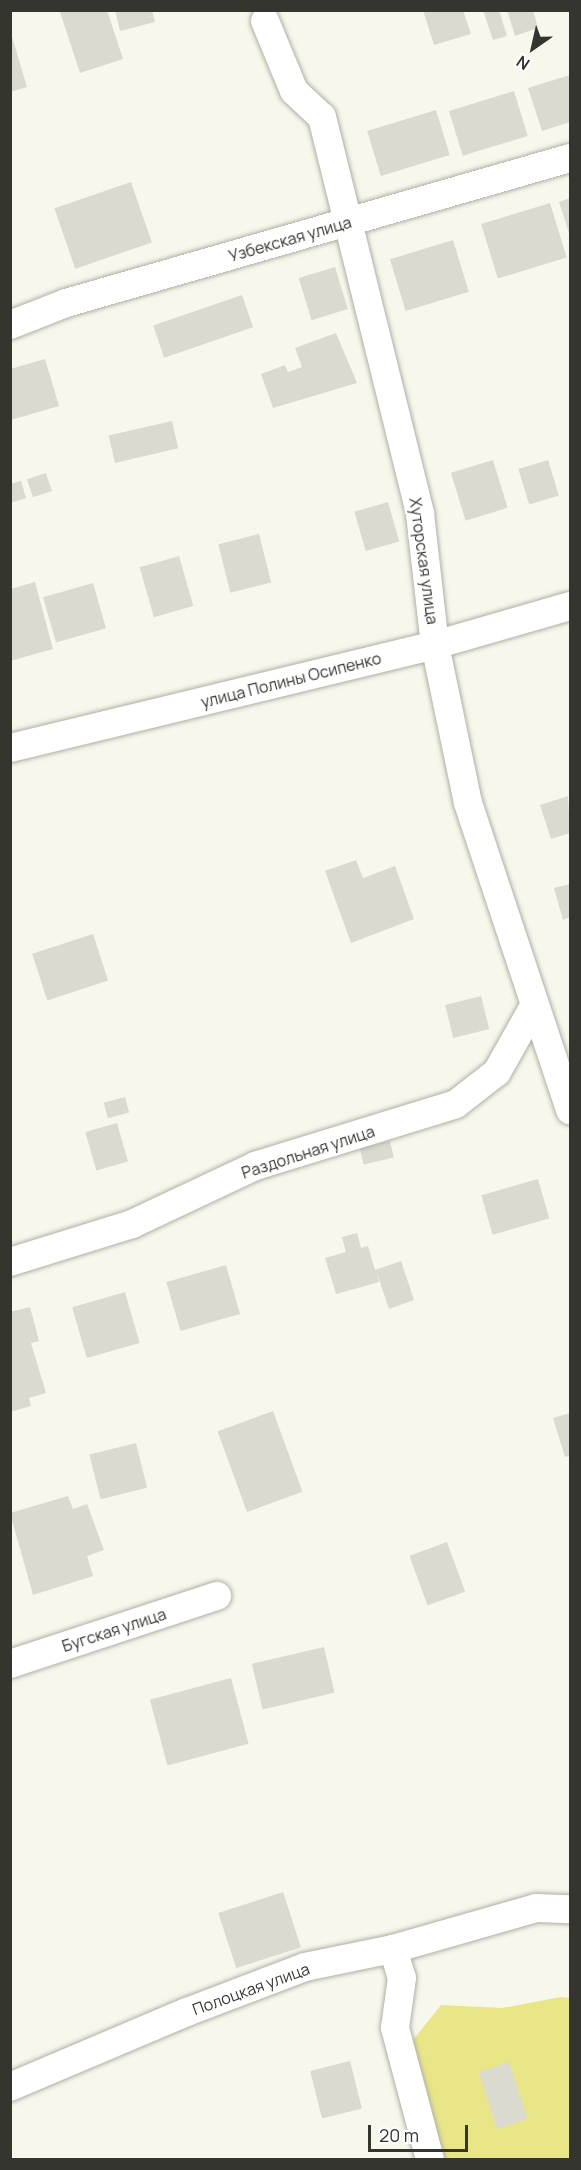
<!DOCTYPE html>
<meta charset="utf-8">
<style>
body{margin:0}
#map{position:relative;width:581px;height:2170px;overflow:hidden;background:#f7f7ec;font-family:Manrope,sans-serif}
div>[style]{position:absolute}
[style*='--x']{left:calc(var(--x)*1px);top:calc(var(--y)*1px);width:calc(var(--w)*1px);rotate:calc(var(--a)*1deg)}
.green>*{inset:0;background:#e9e687}
.building>*{inset:0;background:#dadacf;transform-origin:0 0}
.roads{filter:drop-shadow(0 0 2px #afafa5) drop-shadow(0 0 2px #afafa5)}
.minor>*{height:28px;margin:-14px;padding:0 14px;transform-origin:14px;border-radius:14px;background:#fff}
span{translate:-50% -50%;white-space:nowrap;text-align:center;line-height:1.15;-webkit-text-stroke:4.5px #fff;paint-order:stroke}
.street-label{font-size:16px;color:#353530}
.frame{position:absolute;inset:0;border:12px solid #353530;pointer-events:none}
.north{position:absolute;left:503px;top:18px;width:60px;height:60px;-webkit-text-stroke:4px #fff;paint-order:stroke;rotate:214deg;font-size:16px;font-weight:700;line-height:24px;text-align:center;color:#353530}
.north::after{content:'';display:block;margin:auto;width:21px;height:27px;background:#353530;clip-path:polygon(50% 0,100% 100%,50% 72%,0 100%)}
.scale{position:absolute;left:368px;top:2125px;width:100px;height:27px;box-sizing:border-box;border:3px solid #353530;border-top:0;padding-left:8px;font-size:18px;line-height:21px;white-space:nowrap;color:#353530;-webkit-text-stroke:4px #fff;paint-order:stroke}
</style>
<div id="map">
<div class="green">
<div style="clip-path:polygon(561px 1997px,570px 1998px,570px 2159px,440px 2159px,432px 2110px,413px 2040px,441px 2005px,502px 2008px)"></div>
</div>
<div class="building">
<div style="clip-path:polygon(66px 10px,107px 10px,123px 59px,80px 73px,60px 12px)"></div>
<div style="clip-path:polygon(115px 10px,152px 10px,155px 22px,120px 31px)"></div>
<div style="clip-path:polygon(423px 10px,463px 10px,471px 34px,434px 45px)"></div>
<div style="clip-path:polygon(483px 10px,499px 10px,507px 36px,493px 40px)"></div>
<div style="clip-path:polygon(507px 10px,533px 10px,538px 28px,515px 36px)"></div>
<div style="clip-path:polygon(10px 30px,27px 87px,10px 92px)"></div>
<div style="clip-path:polygon(570px 75px,570px 122px,542px 131px,528px 88px)"></div>
<div style="left:514px;top:91px;width:47px;height:68px;rotate:73deg"></div>
<div style="left:436px;top:110px;width:47px;height:72px;rotate:73deg"></div>
<div style="left:131px;top:182px;width:64px;height:81px;rotate:71deg"></div>
<div style="clip-path:polygon(570px 198px,570px 236px,559px 202px)"></div>
<div style="left:550px;top:203px;width:57px;height:72px;rotate:73deg"></div>
<div style="left:453px;top:240px;width:54px;height:66px;rotate:73deg"></div>
<div style="left:335px;top:267px;width:44px;height:38px;rotate:73deg"></div>
<div style="left:242px;top:295px;width:34px;height:94px;rotate:71deg"></div>
<div style="clip-path:polygon(336px 333px,357px 383px,273px 408px,261px 374px,285px 365px,288px 372px,302px 367px,295px 348px)"></div>
<div style="clip-path:polygon(45px 359px,59px 406px,11px 420px,10px 369px)"></div>
<div style="left:172px;top:421px;width:28px;height:65px;rotate:77deg"></div>
<div style="left:493px;top:460px;width:50px;height:44px;rotate:73deg"></div>
<div style="left:548px;top:460px;width:37px;height:31px;rotate:73deg"></div>
<div style="left:46px;top:473px;width:19px;height:20px;rotate:72deg"></div>
<div style="clip-path:polygon(21px 481px,26px 498px,10px 503px,10px 484px)"></div>
<div style="left:388px;top:502px;width:41px;height:35px;rotate:74deg"></div>
<div style="left:259px;top:534px;width:50px;height:42px;rotate:76deg"></div>
<div style="left:179px;top:556px;width:52px;height:41px;rotate:74deg"></div>
<div style="clip-path:polygon(35px 582px,53px 649px,10px 661px,10px 589px)"></div>
<div style="left:93px;top:583px;width:47px;height:52px;rotate:74deg"></div>
<div style="clip-path:polygon(568px 796px,570px 833px,551px 839px,540px 805px)"></div>
<div style="clip-path:polygon(356px 860px,363px 878px,395px 866px,414px 919px,351px 943px,325px 871px)"></div>
<div style="clip-path:polygon(570px 884px,570px 917px,563px 920px,554px 888px)"></div>
<div style="left:93px;top:934px;width:49px;height:64px;rotate:72deg"></div>
<div style="left:481px;top:996px;width:34px;height:37px;rotate:76deg"></div>
<div style="left:125px;top:1097px;width:16px;height:22px;rotate:75deg"></div>
<div style="left:117px;top:1123px;width:40px;height:33px;rotate:74deg"></div>
<div style="left:390px;top:1141px;width:17px;height:31px;rotate:77deg"></div>
<div style="left:538px;top:1179px;width:41px;height:59px;rotate:74deg"></div>
<div style="clip-path:polygon(357px 1233px,361px 1248px,368px 1246px,375px 1270px,401px 1261px,414px 1300px,389px 1309px,377px 1273px,379px 1282px,336px 1294px,325px 1258px,346px 1252px,342px 1237px)"></div>
<div style="left:226px;top:1265px;width:51px;height:62px;rotate:74deg"></div>
<div style="left:125px;top:1292px;width:53px;height:55px;rotate:74deg"></div>
<div style="clip-path:polygon(30px 1307px,39px 1341px,31px 1343px,46px 1393px,29px 1398px,31px 1406px,10px 1412px,10px 1312px)"></div>
<div style="left:273px;top:1411px;width:86px;height:59px;rotate:70deg"></div>
<div style="clip-path:polygon(570px 1413px,570px 1456px,565px 1457px,553px 1418px)"></div>
<div style="left:136px;top:1443px;width:46px;height:48px;rotate:76deg"></div>
<div style="clip-path:polygon(68px 1496px,73px 1509px,87px 1504px,104px 1550px,87px 1556px,93px 1576px,33px 1595px,10px 1513px)"></div>
<div style="left:447px;top:1542px;width:53px;height:40px;rotate:70deg"></div>
<div style="left:324px;top:1647px;width:47px;height:74px;rotate:77deg"></div>
<div style="left:231px;top:1678px;width:68px;height:84px;rotate:75deg"></div>
<div style="left:283px;top:1892px;width:58px;height:68px;rotate:72deg"></div>
<div style="left:350px;top:2061px;width:49px;height:41px;rotate:76deg"></div>
<div style="left:509px;top:2062px;width:60px;height:32px;rotate:72deg"></div>
</div>
<div class="roads">
<div class="minor">
<div style="--x:265;--y:21;--w:76;--a:67.5"></div>
<div style="--x:294;--y:91;--w:38;--a:43"></div>
<div style="--x:322;--y:117;--w:409;--a:76.1"></div>
<div style="--x:420;--y:514;--w:132;--a:83.5"></div>
<div style="--x:435;--y:645;--w:161;--a:78.2"></div>
<div style="--x:468;--y:803;--w:324;--a:71.6"></div>
<div style="--x:10;--y:325;--w:60;--a:-21.4"></div>
<div style="--x:66;--y:303;--w:524;--a:-16.05"></div>
<div style="--x:10;--y:748;--w:437;--a:-13.6"></div>
<div style="--x:435;--y:645;--w:141;--a:-16.1"></div>
<div style="--x:10;--y:1262;--w:128;--a:-17.3"></div>
<div style="--x:132;--y:1224;--w:136;--a:-25.2"></div>
<div style="--x:255;--y:1166;--w:210;--a:-17.1"></div>
<div style="--x:456;--y:1104;--w:52;--a:-38"></div>
<div style="--x:497;--y:1072;--w:73;--a:-60.6"></div>
<div style="--x:10;--y:1664;--w:218;--a:-18.2"></div>
<div style="--x:393;--y:1949;--w:30;--a:73"></div>
<div style="--x:402;--y:1978;--w:50;--a:98"></div>
<div style="--x:395;--y:2028;--w:137;--a:75.1"></div>
<div style="--x:10;--y:2087;--w:192;--a:-23"></div>
<div style="--x:187;--y:2012;--w:126;--a:-20.9"></div>
<div style="--x:305;--y:1967;--w:90;--a:-11.6"></div>
<div style="--x:393;--y:1949;--w:149;--a:-16"></div>
<div style="--x:536;--y:1908;--w:34;--a:2"></div>
</div>
</div>
<div class="street-label">
<span style="left:290px;top:239px;rotate:-16deg">Узбекская улица</span>
<span style="left:424px;top:561px;rotate:82deg">Хуторская улица</span>
<span style="left:291px;top:680px;rotate:-14deg">улица Полины Осипенко</span>
<span style="left:308px;top:1152px;rotate:-18deg">Раздольная улица</span>
<span style="left:114px;top:1630px;rotate:-18deg">Бугская улица</span>
<span style="left:251px;top:1989px;rotate:-20deg">Полоцкая улица</span>
</div>
<div class="frame"></div>
<div class="north">N</div>
<div class="scale">20 m</div>
</div>
